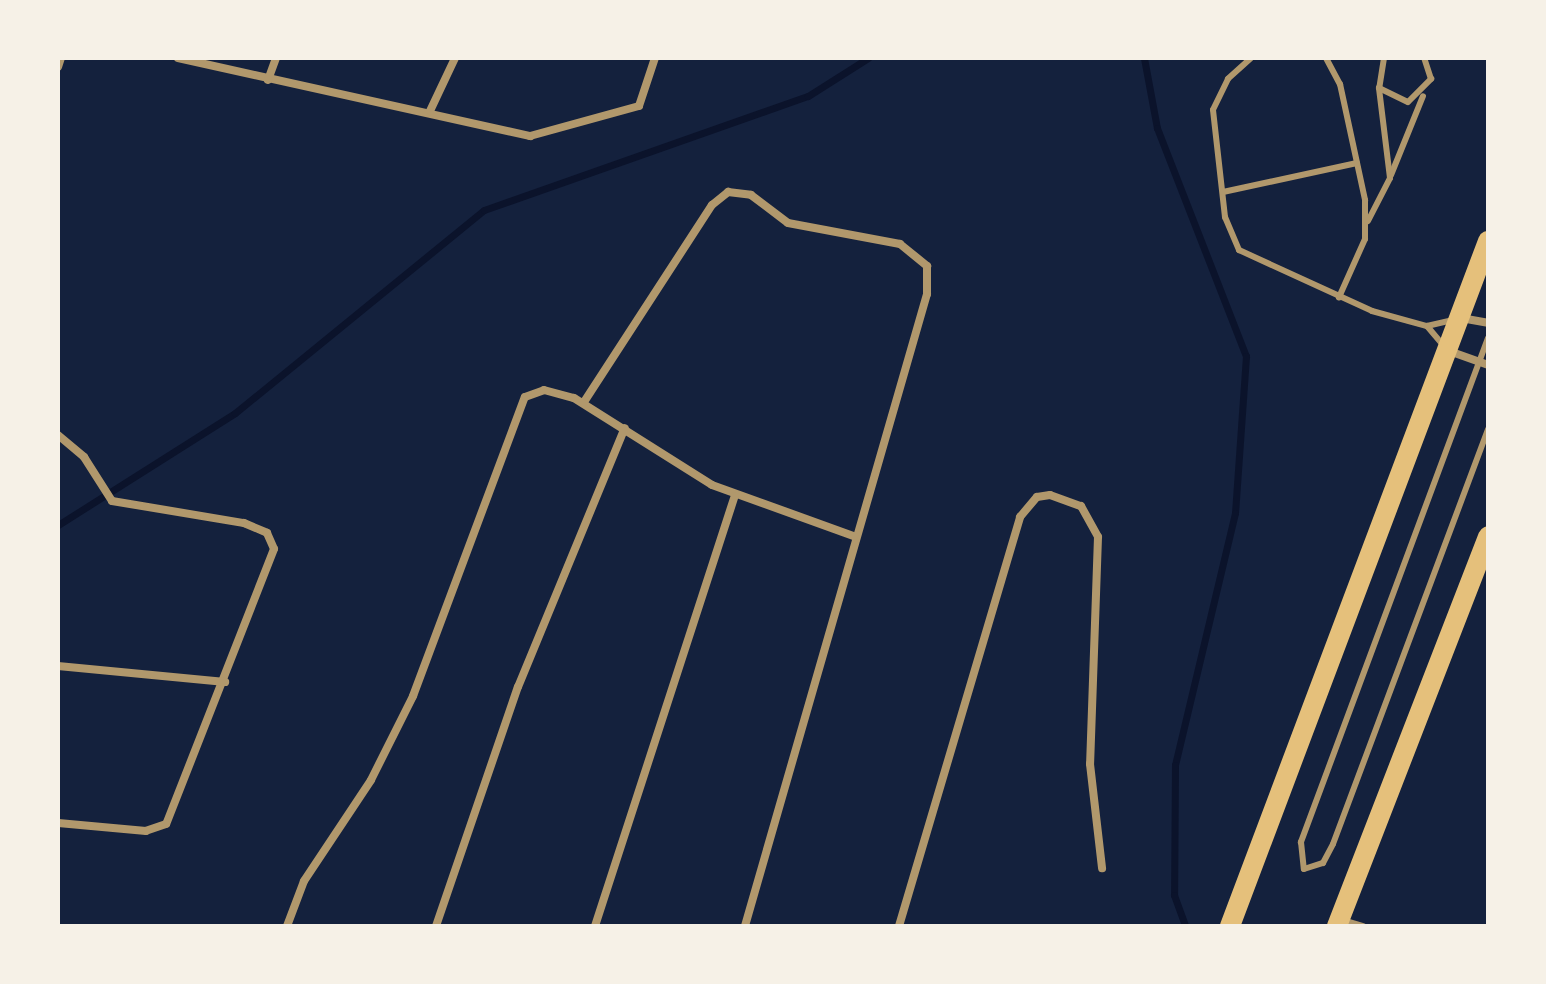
<!DOCTYPE html>
<style>
body{margin:0}
#map{position:relative;width:1546px;height:984px;overflow:hidden;background:#14213d;font-family:Spectral,serif}
div>[style]{position:absolute}
[style*='--x']{left:calc(var(--x)*1px);top:calc(var(--y)*1px);width:calc(var(--w)*1px);rotate:calc(var(--a)*1deg)}
.stream>*{height:7px;margin:-3.5px;padding:0 3.5px;transform-origin:3.5px;border-radius:3.5px;background:#0b132b}
.service>*{height:6px;margin:-3px;padding:0 3px;transform-origin:3px;border-radius:3px;background:#b1986c}
.minor>*{height:8px;margin:-4px;padding:0 4px;transform-origin:4px;border-radius:4px;background:#b1986c}
.primary>*{height:20px;margin:-10px;padding:0 10px;transform-origin:10px;border-radius:10px;background:#e5c07b}
span{translate:-50% -50%;white-space:nowrap;text-align:center;line-height:1.15;-webkit-text-stroke:8px #f6f1e7;paint-order:stroke}
.frame{position:absolute;inset:0;border:60px solid #f6f1e7;pointer-events:none}
</style>
<div id="map">
<div class="stream">
<div style="--x:1144;--y:58;--w:71;--a:79.5"></div>
<div style="--x:1157;--y:128;--w:245;--a:68.7"></div>
<div style="--x:1246;--y:356;--w:157;--a:94"></div>
<div style="--x:1235;--y:513;--w:259;--a:103.4"></div>
<div style="--x:1175;--y:765;--w:130;--a:90.4"></div>
<div style="--x:1174;--y:895;--w:33;--a:70"></div>
<div style="--x:58;--y:525;--w:209;--a:-32.3"></div>
<div style="--x:235;--y:413;--w:321;--a:-39.2"></div>
<div style="--x:484;--y:210;--w:343;--a:-19.4"></div>
<div style="--x:808;--y:96;--w:71;--a:-32.3"></div>
</div>
<div class="service">
<div style="--x:1251;--y:58;--w:31;--a:138"></div>
<div style="--x:1228;--y:79;--w:34;--a:116"></div>
<div style="--x:1213;--y:110;--w:108;--a:83.6"></div>
<div style="--x:1225;--y:217;--w:36;--a:67"></div>
<div style="--x:1239;--y:250;--w:146;--a:24.6"></div>
<div style="--x:1372;--y:311;--w:57;--a:15.3"></div>
<div style="--x:1427;--y:326;--w:27;--a:-13"></div>
<div style="--x:1326;--y:58;--w:30;--a:62"></div>
<div style="--x:1340;--y:84;--w:119;--a:77.8"></div>
<div style="--x:1365;--y:200;--w:39;--a:90"></div>
<div style="--x:1365;--y:239;--w:64;--a:114.1"></div>
<div style="--x:1384;--y:58;--w:30;--a:99"></div>
<div style="--x:1379;--y:88;--w:32;--a:26"></div>
<div style="--x:1408;--y:102;--w:33;--a:-45"></div>
<div style="--x:1431;--y:79;--w:22;--a:-108"></div>
<div style="--x:1391;--y:175;--w:85;--a:-67.9"></div>
<div style="--x:1223;--y:192;--w:137;--a:-12.2"></div>
<div style="--x:1368;--y:221;--w:48;--a:-62.9"></div>
<div style="--x:1390;--y:178;--w:91;--a:-97"></div>
<div style="--x:1427;--y:326;--w:26;--a:50"></div>
<div style="--x:1488;--y:338;--w:538;--a:110.36"></div>
<div style="--x:1301;--y:842;--w:27;--a:84"></div>
<div style="--x:1304;--y:869;--w:20;--a:-18"></div>
<div style="--x:1323;--y:863;--w:21;--a:-62"></div>
<div style="--x:1333;--y:844;--w:443;--a:-69.5"></div>
<div style="--x:1343;--y:920;--w:21;--a:17"></div>
</div>
<div class="minor">
<div style="--x:178;--y:58;--w:361;--a:12.5"></div>
<div style="--x:530;--y:136;--w:113;--a:-15.4"></div>
<div style="--x:639;--y:106;--w:51;--a:-71.6"></div>
<div style="--x:58;--y:67;--w:9;--a:-72"></div>
<div style="--x:268;--y:80;--w:23;--a:-70"></div>
<div style="--x:430;--y:111;--w:59;--a:-64.7"></div>
<div style="--x:1461;--y:318;--w:27;--a:10"></div>
<div style="--x:1449;--y:351;--w:41;--a:19.7"></div>
<div style="--x:584;--y:402;--w:235;--a:-57"></div>
<div style="--x:712;--y:205;--w:21;--a:-39"></div>
<div style="--x:728;--y:192;--w:23;--a:7"></div>
<div style="--x:751;--y:195;--w:46;--a:37.1"></div>
<div style="--x:788;--y:223;--w:114;--a:10.6"></div>
<div style="--x:900;--y:244;--w:35;--a:39"></div>
<div style="--x:927;--y:266;--w:28;--a:90"></div>
<div style="--x:927;--y:294;--w:658;--a:106.07"></div>
<div style="--x:58;--y:435;--w:34;--a:40"></div>
<div style="--x:84;--y:457;--w:52;--a:57.5"></div>
<div style="--x:112;--y:501;--w:134;--a:9.5"></div>
<div style="--x:244;--y:523;--w:25;--a:23"></div>
<div style="--x:267;--y:533;--w:17;--a:66"></div>
<div style="--x:274;--y:549;--w:295;--a:111.4"></div>
<div style="--x:166;--y:824;--w:21;--a:161"></div>
<div style="--x:146;--y:831;--w:88;--a:-174.8"></div>
<div style="--x:58;--y:666;--w:168;--a:5.5"></div>
<div style="--x:287;--y:926;--w:48;--a:-69.3"></div>
<div style="--x:304;--y:881;--w:121;--a:-56.4"></div>
<div style="--x:371;--y:780;--w:94;--a:-63.4"></div>
<div style="--x:413;--y:696;--w:319;--a:-69.5"></div>
<div style="--x:525;--y:397;--w:20;--a:-20"></div>
<div style="--x:544;--y:390;--w:31;--a:15"></div>
<div style="--x:574;--y:398;--w:163;--a:32.2"></div>
<div style="--x:712;--y:485;--w:151;--a:19.8"></div>
<div style="--x:436;--y:926;--w:253;--a:-71.1"></div>
<div style="--x:518;--y:687;--w:280;--a:-67.6"></div>
<div style="--x:595;--y:926;--w:452;--a:-72"></div>
<div style="--x:899;--y:926;--w:427;--a:-73.5"></div>
<div style="--x:1020;--y:517;--w:26;--a:-50"></div>
<div style="--x:1037;--y:497;--w:13;--a:-9"></div>
<div style="--x:1050;--y:495;--w:33;--a:20"></div>
<div style="--x:1081;--y:506;--w:35;--a:61"></div>
<div style="--x:1098;--y:537;--w:227;--a:92"></div>
<div style="--x:1090;--y:764;--w:105;--a:83.4"></div>
</div>
<div class="primary">
<div style="--x:1230;--y:926;--w:732;--a:-69.36"></div>
<div style="--x:1337;--y:926;--w:418;--a:-68.8"></div>
</div>
<div class="frame"></div>
</div>
